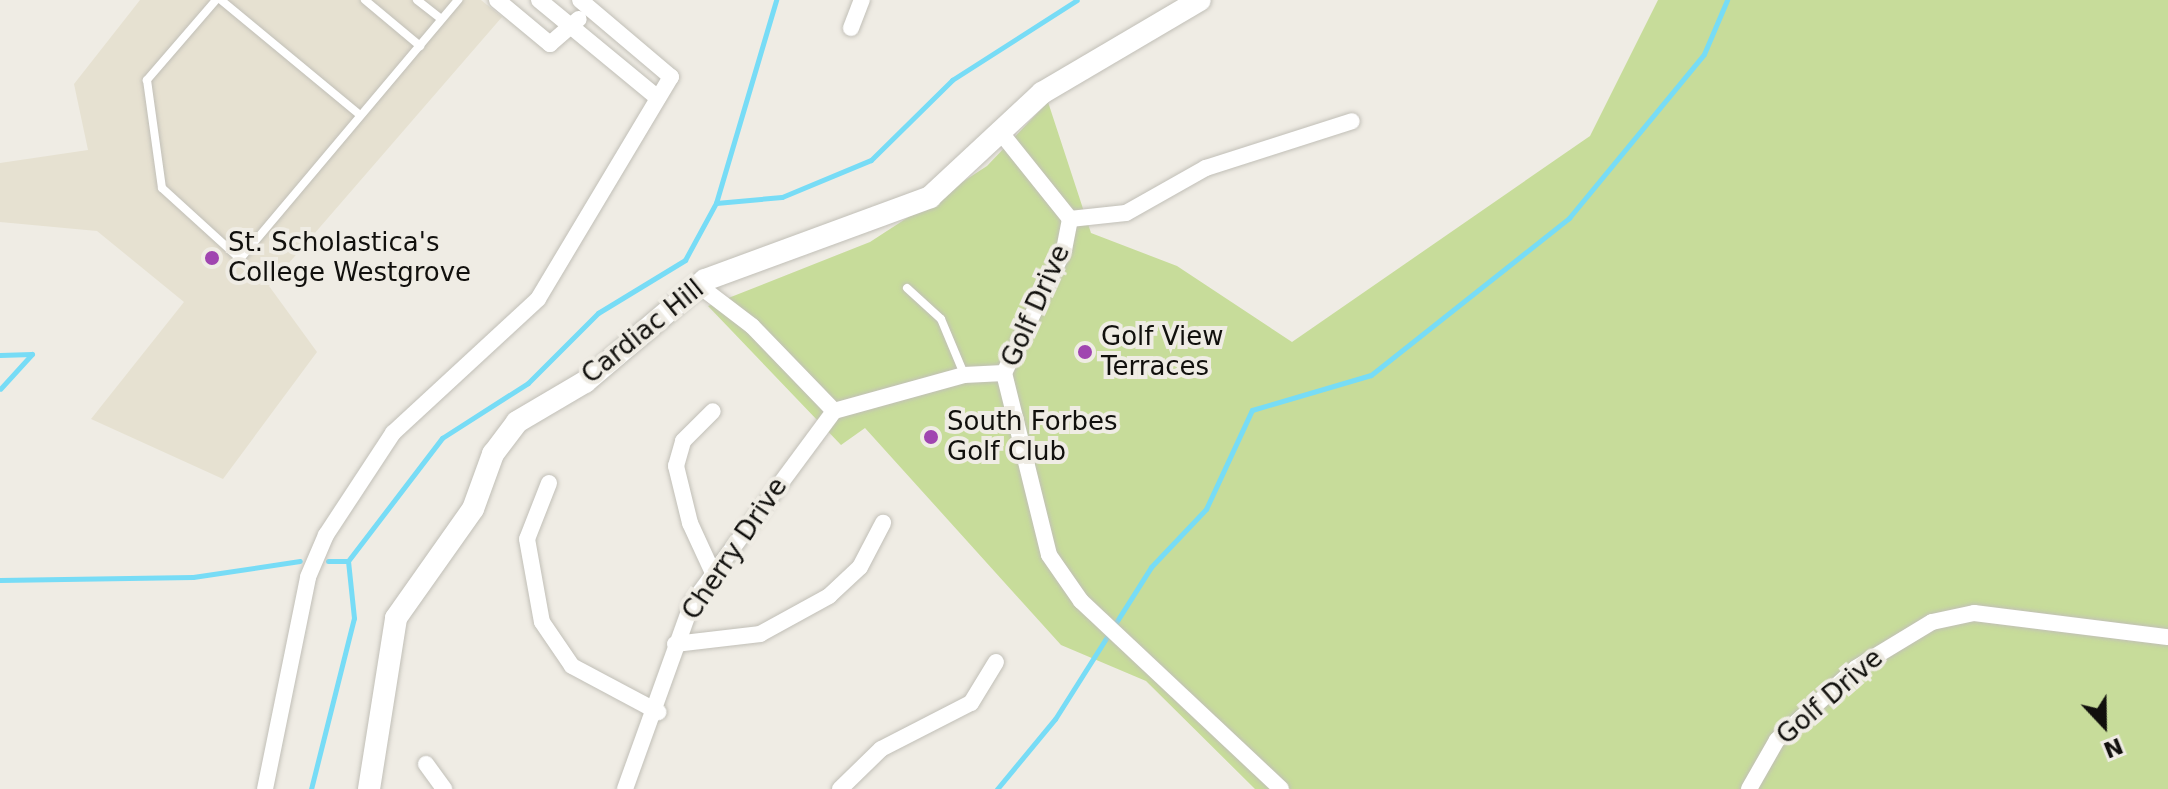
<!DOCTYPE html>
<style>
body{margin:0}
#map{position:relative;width:2168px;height:789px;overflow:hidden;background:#efece4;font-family:"DejaVu Sans",sans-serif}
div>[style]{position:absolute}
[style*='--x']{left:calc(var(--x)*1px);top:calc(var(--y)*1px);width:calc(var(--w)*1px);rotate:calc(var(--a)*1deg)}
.built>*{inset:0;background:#e6e1d1}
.green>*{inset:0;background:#c7dc9a}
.stream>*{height:5px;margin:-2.5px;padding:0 2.5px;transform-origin:2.5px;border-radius:2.5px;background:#77dcf6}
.roads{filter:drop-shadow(0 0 2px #c1bfb7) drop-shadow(0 0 2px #c1bfb7)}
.lane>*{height:8px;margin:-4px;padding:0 4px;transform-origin:4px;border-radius:4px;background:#fff}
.street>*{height:16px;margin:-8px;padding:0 8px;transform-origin:8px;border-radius:8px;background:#fff}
.secondary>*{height:22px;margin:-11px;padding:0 11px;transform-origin:11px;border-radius:11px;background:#fff}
.dots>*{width:22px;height:22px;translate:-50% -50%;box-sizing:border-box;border:4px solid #efece4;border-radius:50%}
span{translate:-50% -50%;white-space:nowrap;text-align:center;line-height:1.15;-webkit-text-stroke:8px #efece4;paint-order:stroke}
.poi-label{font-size:26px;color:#11100d}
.left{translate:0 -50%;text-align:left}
.street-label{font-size:26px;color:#11100d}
.north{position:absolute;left:2064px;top:685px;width:80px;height:80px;-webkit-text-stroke:6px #efece4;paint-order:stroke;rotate:158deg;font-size:22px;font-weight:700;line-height:32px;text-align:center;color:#11100d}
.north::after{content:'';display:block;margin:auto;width:28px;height:36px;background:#11100d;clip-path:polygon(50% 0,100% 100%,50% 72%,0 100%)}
</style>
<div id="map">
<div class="built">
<div style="clip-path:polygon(140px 0,481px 0,502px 17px,269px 286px,317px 352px,223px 479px,91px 419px,184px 302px,97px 231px,0 222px,0 163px,88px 150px,74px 84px)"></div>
</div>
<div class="green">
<div style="clip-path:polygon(1658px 0,2168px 0,2168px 789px,1255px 789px,1146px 681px,1061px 645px,865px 428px,841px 445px,708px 306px,870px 242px,987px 166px,1048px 102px,1091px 233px,1177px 266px,1292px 342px,1590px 136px)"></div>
</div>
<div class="stream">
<div style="--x:716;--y:203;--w:66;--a:-5.2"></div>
<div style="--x:782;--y:197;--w:96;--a:-22.6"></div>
<div style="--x:871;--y:160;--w:114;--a:-44.6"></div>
<div style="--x:952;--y:80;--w:148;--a:-32.6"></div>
<div style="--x:0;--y:355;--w:32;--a:-2"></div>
<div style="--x:32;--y:354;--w:47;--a:132.4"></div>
<div style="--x:328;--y:561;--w:19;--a:0"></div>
<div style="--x:0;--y:580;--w:193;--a:-0.9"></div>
<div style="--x:193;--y:577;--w:108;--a:-8.5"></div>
<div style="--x:311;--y:789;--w:176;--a:-75.9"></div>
<div style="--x:354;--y:618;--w:57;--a:-96"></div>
<div style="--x:348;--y:561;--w:155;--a:-52.6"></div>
<div style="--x:442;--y:438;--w:102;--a:-32.6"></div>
<div style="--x:528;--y:383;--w:99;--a:-45"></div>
<div style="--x:598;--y:313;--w:102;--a:-31.3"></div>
<div style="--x:685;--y:260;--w:65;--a:-61.5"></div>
<div style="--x:716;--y:203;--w:212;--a:-73.5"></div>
<div style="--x:997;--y:789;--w:91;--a:-50.4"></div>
<div style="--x:1055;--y:719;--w:180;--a:-57.7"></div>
<div style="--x:1151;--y:567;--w:80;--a:-46.5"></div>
<div style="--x:1206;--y:509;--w:109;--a:-65.1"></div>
<div style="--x:1252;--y:410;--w:124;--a:-16.4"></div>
<div style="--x:1371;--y:375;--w:253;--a:-38.4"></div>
<div style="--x:1569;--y:218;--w:212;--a:-50.5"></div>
<div style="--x:1704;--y:54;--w:59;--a:-66.9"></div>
</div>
<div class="roads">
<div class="lane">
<div style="--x:216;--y:0;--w:106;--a:130.8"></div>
<div style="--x:147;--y:80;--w:109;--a:82.1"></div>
<div style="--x:162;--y:188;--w:105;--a:42.3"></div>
<div style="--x:240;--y:259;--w:339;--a:-49.9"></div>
<div style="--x:221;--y:0;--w:180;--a:39.6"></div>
<div style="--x:365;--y:0;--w:72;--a:39.9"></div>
<div style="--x:417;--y:0;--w:31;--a:38"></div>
<div style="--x:907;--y:288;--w:46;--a:42.4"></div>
<div style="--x:941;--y:319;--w:60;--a:67.3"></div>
</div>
<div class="street">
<div style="--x:497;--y:0;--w:69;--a:39.7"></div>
<div style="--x:550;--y:44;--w:38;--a:-41"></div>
<div style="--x:539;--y:0;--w:154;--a:39.5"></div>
<div style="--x:851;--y:28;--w:30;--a:-69"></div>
<div style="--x:1002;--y:134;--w:109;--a:51.3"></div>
<div style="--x:1070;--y:219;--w:32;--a:101"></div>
<div style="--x:1064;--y:250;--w:137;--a:116"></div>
<div style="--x:1004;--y:373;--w:187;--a:76.1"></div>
<div style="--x:1049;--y:555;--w:56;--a:55.2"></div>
<div style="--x:1081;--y:601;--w:274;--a:43.2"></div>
<div style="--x:1070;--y:219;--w:56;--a:-6.1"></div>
<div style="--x:1126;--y:213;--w:92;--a:-29.4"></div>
<div style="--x:1206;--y:168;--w:153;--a:-17.8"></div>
<div style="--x:697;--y:284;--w:69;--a:37.4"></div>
<div style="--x:752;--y:326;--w:118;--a:46"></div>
<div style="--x:834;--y:411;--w:135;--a:-15.5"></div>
<div style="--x:964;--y:375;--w:40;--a:-2.9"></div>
<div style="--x:549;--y:483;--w:60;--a:111.4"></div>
<div style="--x:527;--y:539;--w:84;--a:79.8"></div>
<div style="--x:542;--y:622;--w:53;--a:55.7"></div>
<div style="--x:572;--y:666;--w:98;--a:28.1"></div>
<div style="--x:713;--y:573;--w:55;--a:-114.7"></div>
<div style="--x:690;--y:523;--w:59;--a:-103.8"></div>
<div style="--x:676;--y:466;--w:26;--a:-74"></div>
<div style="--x:683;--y:441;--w:42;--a:-45"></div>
<div style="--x:675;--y:644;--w:86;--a:-6.7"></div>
<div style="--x:760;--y:634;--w:79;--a:-28.8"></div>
<div style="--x:829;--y:596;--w:42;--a:-43.1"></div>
<div style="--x:860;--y:567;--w:50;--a:-62.4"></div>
<div style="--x:426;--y:764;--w:31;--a:54"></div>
<div style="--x:265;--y:789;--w:216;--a:-78.5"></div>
<div style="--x:308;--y:577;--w:46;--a:-66.8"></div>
<div style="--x:326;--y:535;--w:122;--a:-56.7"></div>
<div style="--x:393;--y:433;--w:197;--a:-42.7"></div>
<div style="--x:538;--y:299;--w:259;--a:-59.1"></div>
<div style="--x:671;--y:77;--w:119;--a:-139.8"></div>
<div style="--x:625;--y:789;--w:198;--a:-70.2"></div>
<div style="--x:692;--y:603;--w:239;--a:-53.5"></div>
<div style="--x:840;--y:789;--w:57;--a:-44.3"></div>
<div style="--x:881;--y:749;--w:101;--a:-27.1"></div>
<div style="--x:971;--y:703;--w:48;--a:-58.6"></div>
<div style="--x:1749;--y:789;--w:56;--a:-60.3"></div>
<div style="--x:1777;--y:740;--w:107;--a:-42.3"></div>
<div style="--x:1856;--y:668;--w:89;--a:-31.2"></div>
<div style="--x:1932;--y:622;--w:43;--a:-12.1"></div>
<div style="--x:1974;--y:613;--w:195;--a:7.1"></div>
</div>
<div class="secondary">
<div style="--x:369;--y:789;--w:173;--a:-81"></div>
<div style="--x:396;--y:618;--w:133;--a:-54.8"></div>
<div style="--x:473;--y:509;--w:59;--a:-70"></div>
<div style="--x:493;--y:454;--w:40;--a:-53"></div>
<div style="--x:517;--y:422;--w:79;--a:-30.5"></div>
<div style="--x:585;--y:382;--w:157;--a:-40.4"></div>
<div style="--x:705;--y:280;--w:240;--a:-20.2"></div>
<div style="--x:930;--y:197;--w:153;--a:-42.9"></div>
<div style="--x:1042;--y:93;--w:183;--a:-30.5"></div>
</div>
</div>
<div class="dots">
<div style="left:212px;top:258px;background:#a045b0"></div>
<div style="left:1085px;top:352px;background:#a045b0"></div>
<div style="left:931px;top:437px;background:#a045b0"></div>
</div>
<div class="poi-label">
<span class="left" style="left:228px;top:258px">St. Scholastica's<br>College Westgrove</span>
<span class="left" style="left:1101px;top:352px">Golf View<br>Terraces</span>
<span class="left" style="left:947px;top:437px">South Forbes<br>Golf Club</span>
</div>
<div class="street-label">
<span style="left:1036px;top:306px;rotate:-66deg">Golf Drive</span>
<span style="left:643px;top:332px;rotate:-39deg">Cardiac Hill</span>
<span style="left:735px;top:549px;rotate:-56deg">Cherry Drive</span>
<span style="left:1830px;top:697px;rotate:-41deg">Golf Drive</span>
</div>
<div class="north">N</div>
</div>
